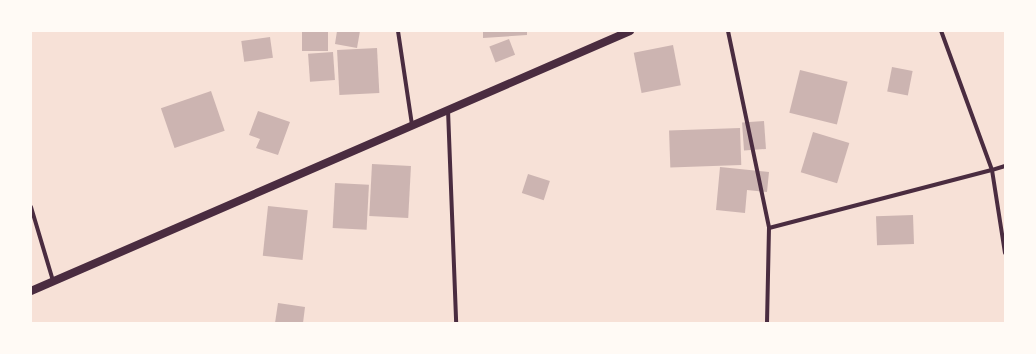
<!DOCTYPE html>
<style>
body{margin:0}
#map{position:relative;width:1036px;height:354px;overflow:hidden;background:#f7e1d7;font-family:Mulish,sans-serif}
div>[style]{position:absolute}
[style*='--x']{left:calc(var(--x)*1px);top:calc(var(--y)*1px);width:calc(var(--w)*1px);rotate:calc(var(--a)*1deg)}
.building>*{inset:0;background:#ccb4b1;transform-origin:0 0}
.minor>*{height:4px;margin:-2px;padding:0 2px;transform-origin:2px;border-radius:2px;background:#4a2c40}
.secondary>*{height:8px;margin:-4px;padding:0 4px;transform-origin:4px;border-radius:4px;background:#4a2c40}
span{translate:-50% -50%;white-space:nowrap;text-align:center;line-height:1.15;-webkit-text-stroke:4px #fffaf5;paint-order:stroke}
.frame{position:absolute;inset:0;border:32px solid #fffaf5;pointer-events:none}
</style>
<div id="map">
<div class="building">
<div style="left:302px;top:31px;width:26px;height:20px"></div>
<div style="clip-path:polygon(337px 31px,360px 31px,357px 48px,335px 44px)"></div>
<div style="clip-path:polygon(483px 31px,527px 31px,527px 35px,483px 38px)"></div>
<div style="left:270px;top:37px;width:21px;height:29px;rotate:82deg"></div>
<div style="left:509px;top:39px;width:17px;height:21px;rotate:69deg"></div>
<div style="left:673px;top:45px;width:41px;height:40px;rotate:79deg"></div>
<div style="left:377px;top:48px;width:45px;height:40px;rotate:87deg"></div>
<div style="left:333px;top:52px;width:28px;height:25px;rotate:86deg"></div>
<div style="left:892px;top:67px;width:21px;height:25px;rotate:11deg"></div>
<div style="left:800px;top:70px;width:49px;height:44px;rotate:14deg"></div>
<div style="left:211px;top:91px;width:42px;height:53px;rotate:71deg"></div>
<div style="clip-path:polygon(258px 111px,290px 122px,278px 155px,256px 148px,260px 139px,249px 135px)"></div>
<div style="left:764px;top:121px;width:28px;height:22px;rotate:86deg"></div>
<div style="left:740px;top:128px;width:37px;height:71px;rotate:88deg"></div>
<div style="left:813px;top:132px;width:38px;height:42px;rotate:17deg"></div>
<div style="left:372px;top:164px;width:39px;height:52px;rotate:3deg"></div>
<div style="clip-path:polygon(720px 167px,769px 172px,767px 192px,747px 190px,745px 213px,716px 210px)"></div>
<div style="left:528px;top:174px;width:23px;height:20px;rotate:18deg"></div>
<div style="left:335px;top:183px;width:34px;height:45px;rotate:3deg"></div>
<div style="left:268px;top:206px;width:40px;height:50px;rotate:6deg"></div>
<div style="left:913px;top:215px;width:29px;height:37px;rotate:88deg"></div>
<div style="clip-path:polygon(278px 303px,305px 307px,303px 323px,275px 323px)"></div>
</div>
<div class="minor">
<div style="--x:398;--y:31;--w:95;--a:81.5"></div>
<div style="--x:728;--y:31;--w:201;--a:78.2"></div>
<div style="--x:769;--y:228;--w:230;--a:-14.6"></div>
<div style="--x:992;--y:170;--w:148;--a:-110.1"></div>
<div style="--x:448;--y:110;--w:213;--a:87.8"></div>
<div style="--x:1005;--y:166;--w:14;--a:163"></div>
<div style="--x:992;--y:170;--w:84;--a:81.1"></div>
<div style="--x:31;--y:207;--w:77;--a:73.4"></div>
<div style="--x:767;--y:323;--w:95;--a:-88.8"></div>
</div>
<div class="secondary">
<div style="--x:31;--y:291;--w:653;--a:-23.46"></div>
</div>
<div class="frame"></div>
</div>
